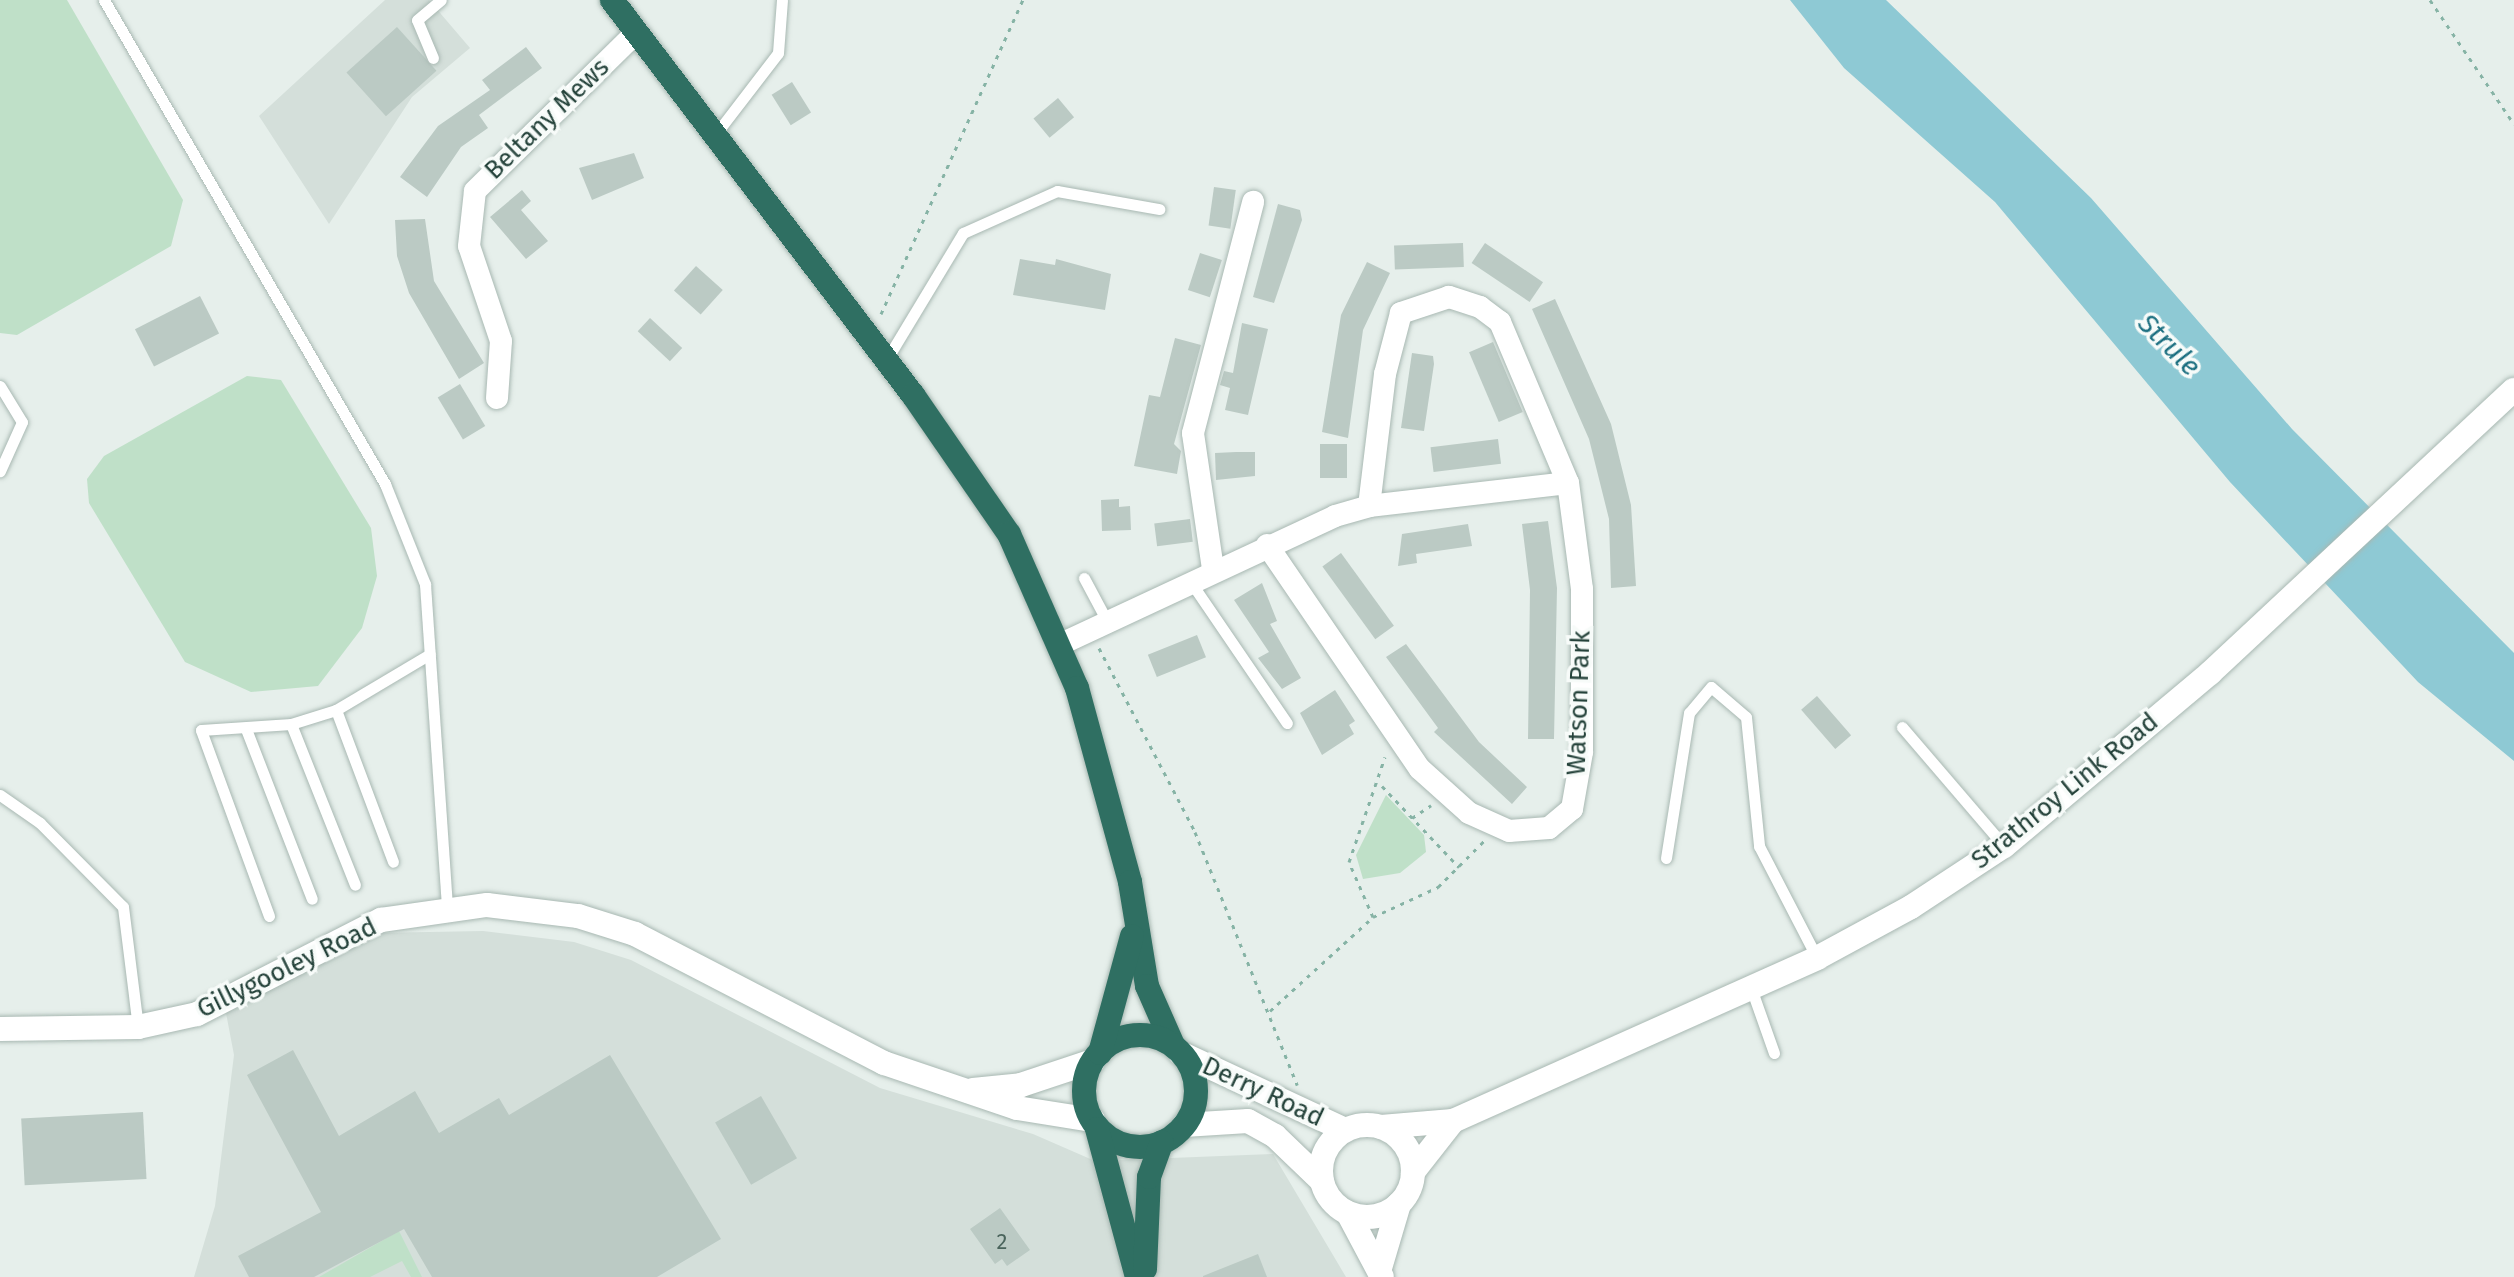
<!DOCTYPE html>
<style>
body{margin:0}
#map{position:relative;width:2514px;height:1277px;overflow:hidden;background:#e6efeb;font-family:"Fira Sans",sans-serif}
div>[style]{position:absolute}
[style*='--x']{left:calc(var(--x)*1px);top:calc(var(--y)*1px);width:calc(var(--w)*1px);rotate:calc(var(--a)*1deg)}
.built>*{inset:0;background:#d4dfda}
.green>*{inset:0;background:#bfe0c8}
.water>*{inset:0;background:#8ec9d4}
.building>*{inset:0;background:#bbcac4;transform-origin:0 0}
.path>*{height:3px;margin-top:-1.5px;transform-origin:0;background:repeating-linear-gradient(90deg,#86b3a5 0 4px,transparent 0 10px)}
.roads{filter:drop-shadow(0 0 2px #a8b8b2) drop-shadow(0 0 2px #a8b8b2)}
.lane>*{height:11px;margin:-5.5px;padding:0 5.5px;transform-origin:5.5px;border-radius:5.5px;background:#fff}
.street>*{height:22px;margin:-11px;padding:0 11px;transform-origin:11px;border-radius:11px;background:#fff}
.secondary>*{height:24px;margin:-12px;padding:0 12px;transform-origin:12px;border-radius:12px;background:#fff}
.secondary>.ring{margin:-12px;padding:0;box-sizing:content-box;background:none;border:24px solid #fff;border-radius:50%}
.highway>*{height:24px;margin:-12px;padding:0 12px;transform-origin:12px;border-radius:12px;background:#2f6f62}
.highway>.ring{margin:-12px;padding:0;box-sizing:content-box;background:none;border:24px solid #2f6f62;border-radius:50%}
span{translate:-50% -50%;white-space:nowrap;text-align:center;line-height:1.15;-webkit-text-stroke:7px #f7fbf9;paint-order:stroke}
.number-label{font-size:22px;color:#4a645c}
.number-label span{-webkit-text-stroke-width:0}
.street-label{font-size:26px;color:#24423a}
.water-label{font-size:28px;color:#1c6f80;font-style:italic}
</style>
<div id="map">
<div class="built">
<div style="clip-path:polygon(385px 0,429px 0,470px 48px,412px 97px,329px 224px,259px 116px)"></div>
<div style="clip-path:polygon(483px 931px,574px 942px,631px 960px,880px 1088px,1033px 1134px,1095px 1161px,1273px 1154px,1346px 1277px,194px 1277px,215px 1206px,234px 1055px,226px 1013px,375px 933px)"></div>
</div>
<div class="green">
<div style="clip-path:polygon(0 0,67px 0,183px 200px,171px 246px,17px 335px,0 333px)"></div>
<div style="clip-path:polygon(247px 376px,281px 380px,371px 528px,377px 576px,362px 628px,318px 686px,251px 692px,185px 662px,89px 503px,87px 479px,104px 456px)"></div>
<div style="clip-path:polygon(1386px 795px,1424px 835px,1426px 852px,1400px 873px,1363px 879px,1356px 855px)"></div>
<div style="clip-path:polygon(399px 1231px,422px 1277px,411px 1277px,402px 1261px,370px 1277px,319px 1277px)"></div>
</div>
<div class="water">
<div style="clip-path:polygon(1790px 0,1886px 0,2091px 198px,2292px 429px,2514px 653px,2514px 761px,2418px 682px,2230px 482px,1995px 202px,1844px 68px)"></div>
</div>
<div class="building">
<div style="left:397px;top:27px;width:59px;height:68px;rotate:48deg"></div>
<div style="clip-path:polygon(526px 47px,542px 68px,479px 115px,488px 128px,461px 147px,427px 197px,400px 177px,438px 126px,490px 90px,482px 80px)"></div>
<div style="left:792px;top:82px;width:36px;height:24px;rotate:58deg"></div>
<div style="left:1058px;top:98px;width:25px;height:32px;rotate:50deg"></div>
<div style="clip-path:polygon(634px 153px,644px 178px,592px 200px,579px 168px)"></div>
<div style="left:1214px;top:187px;width:22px;height:39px;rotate:8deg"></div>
<div style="clip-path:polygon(522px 190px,531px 201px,521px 210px,548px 241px,526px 259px,490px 217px)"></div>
<div style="clip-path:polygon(1278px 204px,1300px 210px,1302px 220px,1274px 303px,1253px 297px)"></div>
<div style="clip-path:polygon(425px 219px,434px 281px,484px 363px,459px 379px,409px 293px,397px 256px,395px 220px)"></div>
<div style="left:1463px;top:243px;width:24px;height:69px;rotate:88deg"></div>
<div style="left:1485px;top:243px;width:70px;height:24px;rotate:34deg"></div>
<div style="left:1200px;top:253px;width:23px;height:39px;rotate:18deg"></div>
<div style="clip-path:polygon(1020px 259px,1055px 265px,1056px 259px,1111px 274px,1105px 310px,1013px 295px)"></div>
<div style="clip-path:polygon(1367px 262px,1390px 273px,1363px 330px,1348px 438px,1322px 432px,1341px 315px)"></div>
<div style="left:696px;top:266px;width:36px;height:33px;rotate:42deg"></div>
<div style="left:200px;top:296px;width:42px;height:73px;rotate:63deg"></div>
<div style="clip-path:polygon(1555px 299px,1611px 424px,1631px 505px,1636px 586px,1611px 588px,1609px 519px,1589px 439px,1532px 309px)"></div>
<div style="left:650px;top:318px;width:44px;height:18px;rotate:43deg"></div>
<div style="clip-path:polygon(1242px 323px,1268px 329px,1248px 415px,1225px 410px,1230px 388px,1220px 385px,1224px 371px,1233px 373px)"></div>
<div style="clip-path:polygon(1175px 338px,1201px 345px,1174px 444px,1181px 451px,1177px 474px,1134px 466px,1149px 395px,1160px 397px)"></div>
<div style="left:1493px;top:342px;width:76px;height:26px;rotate:67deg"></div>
<div style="clip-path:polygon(1412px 353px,1433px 356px,1434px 364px,1424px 431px,1401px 428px)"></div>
<div style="left:460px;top:384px;width:49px;height:26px;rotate:59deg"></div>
<div style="left:1498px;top:439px;width:25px;height:68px;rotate:83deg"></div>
<div style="left:1320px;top:444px;width:27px;height:34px"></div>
<div style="clip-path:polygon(1236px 452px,1255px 452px,1255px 476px,1216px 480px,1215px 453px)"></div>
<div style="clip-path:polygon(1119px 499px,1119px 507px,1130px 506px,1131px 530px,1102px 531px,1101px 500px)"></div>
<div style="left:1190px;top:519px;width:23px;height:36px;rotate:83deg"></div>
<div style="clip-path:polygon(1548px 521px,1557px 588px,1554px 739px,1528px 739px,1530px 590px,1522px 524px)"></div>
<div style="clip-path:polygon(1468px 524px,1472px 546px,1416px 554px,1417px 563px,1398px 566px,1402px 534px)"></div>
<div style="left:1341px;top:553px;width:90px;height:23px;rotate:54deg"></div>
<div style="clip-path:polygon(1262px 583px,1277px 621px,1270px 624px,1301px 678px,1282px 689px,1258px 658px,1269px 652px,1234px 600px)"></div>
<div style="left:1197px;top:635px;width:24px;height:53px;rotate:68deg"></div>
<div style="clip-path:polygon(1406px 644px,1479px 742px,1527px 787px,1512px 804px,1434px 732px,1438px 728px,1386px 657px)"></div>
<div style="clip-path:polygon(1335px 690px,1355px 721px,1349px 725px,1354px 734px,1322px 755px,1300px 713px)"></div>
<div style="left:1817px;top:696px;width:52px;height:21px;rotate:49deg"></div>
<div style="clip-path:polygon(293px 1050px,339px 1136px,415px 1091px,439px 1133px,499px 1098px,509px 1115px,610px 1055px,721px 1239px,657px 1277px,432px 1277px,404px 1229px,314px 1277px,249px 1277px,238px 1256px,321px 1212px,247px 1075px)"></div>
<div style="left:761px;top:1096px;width:72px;height:53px;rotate:60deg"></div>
<div style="left:143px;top:1112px;width:67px;height:122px;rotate:87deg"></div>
<div style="clip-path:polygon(1000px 1208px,1030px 1250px,1007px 1266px,1002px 1259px,995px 1264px,970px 1229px)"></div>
<div style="clip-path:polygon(1258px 1254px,1267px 1277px,1203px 1277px,1203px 1276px)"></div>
</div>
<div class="path">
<div style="--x:2430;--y:0;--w:150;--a:55.9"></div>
<div style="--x:881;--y:314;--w:345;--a:-65.7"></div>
<div style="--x:1099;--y:648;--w:208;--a:62.4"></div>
<div style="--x:1195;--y:832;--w:273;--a:68"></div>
<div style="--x:1382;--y:786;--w:112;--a:46.5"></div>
<div style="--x:1412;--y:818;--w:23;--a:-34"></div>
<div style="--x:1373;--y:917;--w:60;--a:-113.6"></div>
<div style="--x:1349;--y:862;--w:111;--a:-71.1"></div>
<div style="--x:1270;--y:1011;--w:139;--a:-42.4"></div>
<div style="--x:1373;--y:917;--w:72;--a:-24.8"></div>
<div style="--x:1438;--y:887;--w:65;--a:-45"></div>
</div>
<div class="roads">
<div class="lane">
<div style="--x:104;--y:0;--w:560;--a:59.86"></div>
<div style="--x:385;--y:484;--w:108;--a:68.2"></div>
<div style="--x:425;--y:584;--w:323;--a:86.1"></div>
<div style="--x:433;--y:58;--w:41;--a:-112.8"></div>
<div style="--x:417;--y:20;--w:31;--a:-40"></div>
<div style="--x:715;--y:135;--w:103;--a:-52.5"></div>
<div style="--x:778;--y:53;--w:53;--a:-85.7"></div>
<div style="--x:887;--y:359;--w:147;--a:-58.9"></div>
<div style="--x:963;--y:233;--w:103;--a:-24.1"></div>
<div style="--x:1057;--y:191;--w:104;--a:10"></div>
<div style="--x:0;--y:386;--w:42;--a:58.6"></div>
<div style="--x:22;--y:422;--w:54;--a:114.2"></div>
<div style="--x:1084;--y:578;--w:49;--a:61.9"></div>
<div style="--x:1190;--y:581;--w:172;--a:55.7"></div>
<div style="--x:336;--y:710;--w:162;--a:69.4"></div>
<div style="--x:291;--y:724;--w:173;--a:68.3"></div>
<div style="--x:1902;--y:727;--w:157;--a:49.4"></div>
<div style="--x:246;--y:729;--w:182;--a:68.8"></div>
<div style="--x:0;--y:795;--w:49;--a:35"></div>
<div style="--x:40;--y:823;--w:118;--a:45.3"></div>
<div style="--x:123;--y:907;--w:121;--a:82.9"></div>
<div style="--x:1666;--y:858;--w:147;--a:-81"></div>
<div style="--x:1689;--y:713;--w:34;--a:-50"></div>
<div style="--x:1711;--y:687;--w:46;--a:40.6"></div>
<div style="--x:1746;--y:717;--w:130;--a:84.2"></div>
<div style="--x:1759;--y:846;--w:126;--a:62.6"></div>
<div style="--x:269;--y:916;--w:198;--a:-110.1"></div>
<div style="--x:201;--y:730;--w:90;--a:-3.8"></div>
<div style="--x:291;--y:724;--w:47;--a:-17.3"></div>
<div style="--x:336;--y:710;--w:109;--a:-30.8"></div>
<div style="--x:1751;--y:988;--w:69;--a:70.5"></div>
</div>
<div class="street">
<div style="--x:497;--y:398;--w:57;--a:-86"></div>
<div style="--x:501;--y:341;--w:100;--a:-108.6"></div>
<div style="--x:469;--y:246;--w:55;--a:-83.8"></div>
<div style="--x:475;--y:191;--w:227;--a:-44.5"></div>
<div style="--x:1267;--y:545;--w:271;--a:55.7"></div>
<div style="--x:1420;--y:769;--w:66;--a:41.9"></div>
<div style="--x:1469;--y:813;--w:44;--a:24.2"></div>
<div style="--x:1509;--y:831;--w:40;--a:-4.3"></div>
<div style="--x:1549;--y:828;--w:30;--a:-40"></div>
<div style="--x:1572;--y:809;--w:58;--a:-80"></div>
<div style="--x:1582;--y:752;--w:163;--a:-90"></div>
<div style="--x:1582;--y:589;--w:107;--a:-97.5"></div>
<div style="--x:1568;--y:483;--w:175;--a:-112.9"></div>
<div style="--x:1500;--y:322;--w:25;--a:-143"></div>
<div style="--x:1480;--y:307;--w:33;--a:-162"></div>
<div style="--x:1449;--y:297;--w:51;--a:161.6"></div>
<div style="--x:1401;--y:313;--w:63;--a:104.7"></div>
<div style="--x:1385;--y:374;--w:133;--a:96.9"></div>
<div style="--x:1213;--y:569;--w:137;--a:-98.4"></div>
<div style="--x:1193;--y:433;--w:239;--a:-75.4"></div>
<div style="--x:1061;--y:644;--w:302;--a:-25"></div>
<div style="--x:1335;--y:516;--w:35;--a:-16"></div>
<div style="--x:1369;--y:506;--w:200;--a:-6.6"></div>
</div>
<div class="secondary">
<div style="--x:0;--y:1029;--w:138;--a:-0.8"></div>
<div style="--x:138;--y:1027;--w:60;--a:-12.4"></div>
<div style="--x:197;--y:1014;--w:207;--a:-27.1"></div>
<div style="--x:381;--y:920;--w:107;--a:-8.1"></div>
<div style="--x:487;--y:905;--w:92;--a:6.9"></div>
<div style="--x:578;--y:916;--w:60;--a:17.5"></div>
<div style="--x:635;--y:934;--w:280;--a:27.4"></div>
<div style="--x:884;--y:1063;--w:140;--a:18.7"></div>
<div style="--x:1017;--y:1108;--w:77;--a:9"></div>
<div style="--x:1180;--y:1053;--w:182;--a:25"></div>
<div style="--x:973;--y:1090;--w:48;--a:-5.9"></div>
<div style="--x:1021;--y:1085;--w:76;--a:-18.4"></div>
<div style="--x:1184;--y:1125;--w:64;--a:-3.6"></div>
<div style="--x:1248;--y:1121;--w:31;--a:29"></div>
<div style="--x:1275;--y:1136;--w:65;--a:43.8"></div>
<div class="ring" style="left:1321px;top:1125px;width:68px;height:68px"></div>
<div style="--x:1381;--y:1127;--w:72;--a:-4.8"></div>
<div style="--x:1453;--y:1121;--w:399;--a:-24.1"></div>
<div style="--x:1817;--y:958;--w:107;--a:-28.5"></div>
<div style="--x:1911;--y:907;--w:111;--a:-33.3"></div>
<div style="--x:2004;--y:846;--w:269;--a:-40"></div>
<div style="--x:2210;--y:673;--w:415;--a:-43"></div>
<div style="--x:1413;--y:1172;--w:65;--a:-51.9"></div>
<div style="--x:1348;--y:1213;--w:72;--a:62"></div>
<div style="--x:1380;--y:1268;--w:67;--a:-73.5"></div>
</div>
<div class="highway">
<div style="--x:612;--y:0;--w:497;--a:52.7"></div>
<div style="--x:913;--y:395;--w:169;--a:55.4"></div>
<div style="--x:1009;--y:534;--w:168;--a:66.2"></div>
<div style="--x:1077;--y:688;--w:201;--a:74.7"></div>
<div style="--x:1130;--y:882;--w:105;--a:80.7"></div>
<div style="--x:1147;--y:986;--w:64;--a:66.2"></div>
<div class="ring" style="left:1084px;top:1035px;width:88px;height:88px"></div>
<div style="--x:1100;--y:1053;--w:121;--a:-74.7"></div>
<div style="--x:1097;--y:1129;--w:153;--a:74.9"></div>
<div style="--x:1145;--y:1269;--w:92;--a:-87.5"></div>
<div style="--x:1149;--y:1177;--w:37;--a:-70"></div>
</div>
</div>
<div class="number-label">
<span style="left:1002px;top:1242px">2</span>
</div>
<div class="street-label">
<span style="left:547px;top:119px;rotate:-44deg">Beltany Mews</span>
<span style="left:1579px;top:703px;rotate:-88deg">Watson Park</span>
<span style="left:2065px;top:791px;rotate:-39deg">Strathroy Link Road</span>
<span style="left:287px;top:968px;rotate:-26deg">Gillygooley Road</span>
<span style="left:1263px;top:1092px;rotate:25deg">Derry Road</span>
</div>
<div class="water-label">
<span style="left:2169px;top:345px;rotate:45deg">Strule</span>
</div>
</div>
